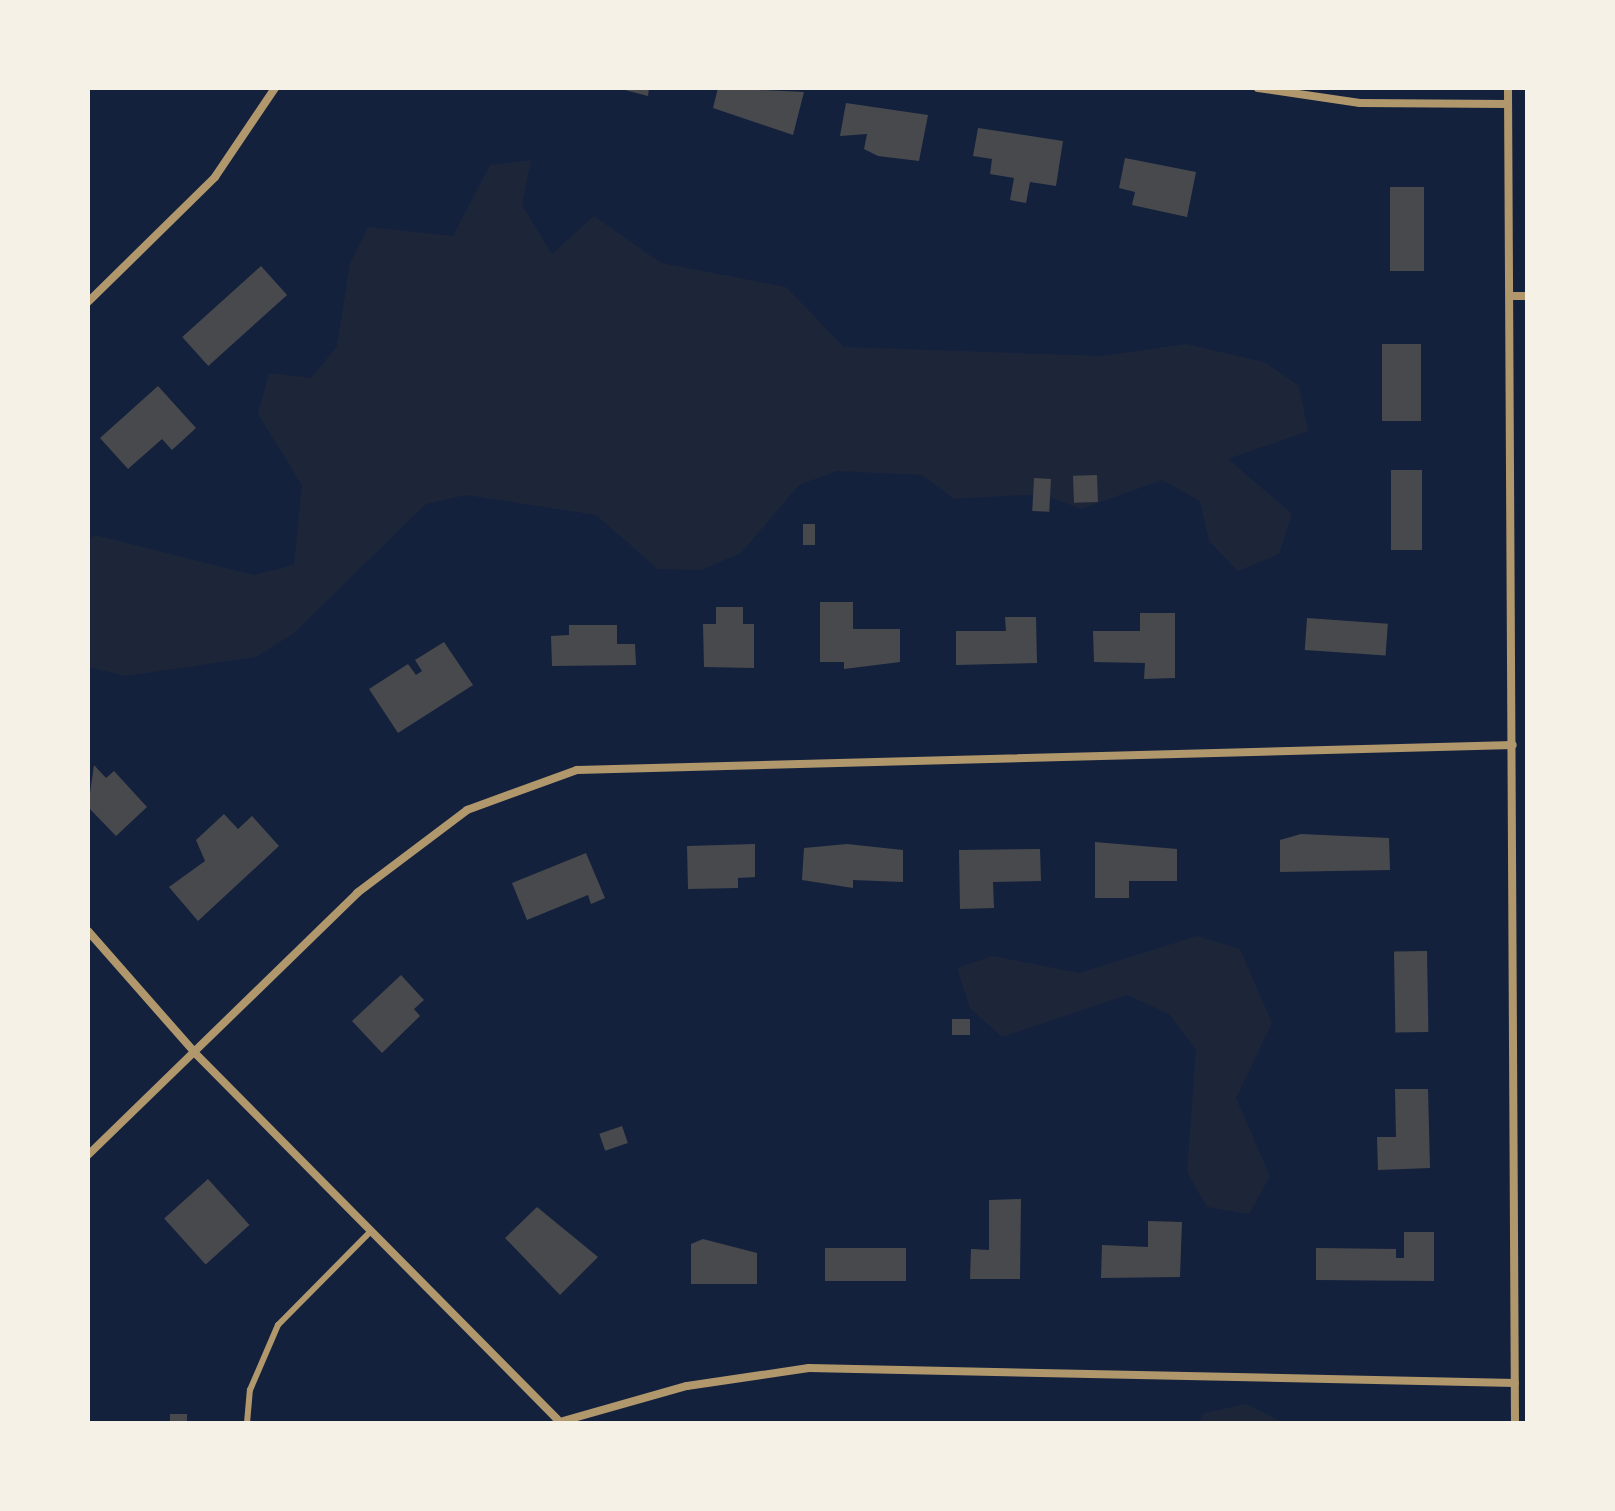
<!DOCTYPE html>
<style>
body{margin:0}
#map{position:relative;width:1615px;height:1511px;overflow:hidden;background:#14213d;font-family:"Nunito Sans",sans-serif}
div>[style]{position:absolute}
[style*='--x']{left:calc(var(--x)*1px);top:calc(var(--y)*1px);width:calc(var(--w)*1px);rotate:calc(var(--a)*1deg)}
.green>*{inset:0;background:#1d2539}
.building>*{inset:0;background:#48494c;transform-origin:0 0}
.service>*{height:6px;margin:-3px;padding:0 3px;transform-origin:3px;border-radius:3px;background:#b1986c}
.minor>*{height:8px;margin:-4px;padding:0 4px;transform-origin:4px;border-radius:4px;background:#b1986c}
span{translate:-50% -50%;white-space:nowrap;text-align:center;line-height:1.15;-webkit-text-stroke:6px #f6f1e7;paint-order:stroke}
.frame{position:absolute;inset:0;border:90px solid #f6f1e7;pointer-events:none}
</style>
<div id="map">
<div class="green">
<div style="clip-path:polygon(531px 160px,522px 205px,552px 254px,594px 216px,661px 263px,786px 287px,844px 347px,1103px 356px,1186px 344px,1264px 362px,1299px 386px,1308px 431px,1228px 459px,1292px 514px,1279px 554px,1238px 571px,1209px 541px,1200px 501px,1162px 480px,1081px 509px,1042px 494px,954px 499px,922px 475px,837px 471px,799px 485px,741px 553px,701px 570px,658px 569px,596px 515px,466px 495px,426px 504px,294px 633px,256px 657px,126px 676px,88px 667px,88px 539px,95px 535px,254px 575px,294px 565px,302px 485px,258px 414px,269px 373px,311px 378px,337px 346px,350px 264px,368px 227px,453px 236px,490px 165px)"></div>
<div style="clip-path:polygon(1197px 936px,1240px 949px,1272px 1023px,1236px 1098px,1270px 1176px,1249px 1214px,1207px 1207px,1187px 1172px,1196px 1050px,1169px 1014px,1127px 995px,1002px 1037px,970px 1008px,957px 968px,993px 956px,1079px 973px)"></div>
<div style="clip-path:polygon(1246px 1404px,1284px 1423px,1199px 1423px,1204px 1413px)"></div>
</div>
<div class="building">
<div style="clip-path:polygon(617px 88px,649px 88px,648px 96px)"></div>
<div style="clip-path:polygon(718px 88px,804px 92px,793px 135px,713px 108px)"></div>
<div style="clip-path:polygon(846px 103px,928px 115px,919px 161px,878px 156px,864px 149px,867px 134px,840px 136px)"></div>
<div style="clip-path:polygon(978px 128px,1063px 141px,1056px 186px,1030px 182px,1026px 203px,1010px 200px,1014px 178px,990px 174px,992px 159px,973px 156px)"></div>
<div style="clip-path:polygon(1125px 158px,1196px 172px,1187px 217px,1132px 205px,1135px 192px,1119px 188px)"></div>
<div style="left:1390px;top:187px;width:34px;height:84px"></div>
<div style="left:261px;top:266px;width:39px;height:106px;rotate:48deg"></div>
<div style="left:1382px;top:344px;width:39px;height:77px"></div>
<div style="clip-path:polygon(158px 386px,196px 428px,172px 450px,162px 439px,128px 469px,100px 438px)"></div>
<div style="left:1391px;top:470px;width:31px;height:80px"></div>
<div style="left:1097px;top:475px;width:27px;height:24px;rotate:88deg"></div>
<div style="left:1034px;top:478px;width:17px;height:33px;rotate:3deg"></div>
<div style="left:803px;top:524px;width:12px;height:21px"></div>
<div style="clip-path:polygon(820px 602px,853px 602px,853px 629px,900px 629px,900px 662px,844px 669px,844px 662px,820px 662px)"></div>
<div style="clip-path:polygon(716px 607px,743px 607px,743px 624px,754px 624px,754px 668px,704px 667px,703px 624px,716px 624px)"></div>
<div style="clip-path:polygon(1140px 613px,1175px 613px,1175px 678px,1144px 679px,1145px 663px,1094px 662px,1093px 631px,1140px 631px)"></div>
<div style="clip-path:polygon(1005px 617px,1036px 617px,1037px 663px,956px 665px,956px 631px,1006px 631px)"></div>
<div style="left:1307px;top:618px;width:81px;height:32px;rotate:4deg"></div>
<div style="clip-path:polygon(569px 625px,617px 625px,617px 644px,635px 644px,636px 665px,552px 666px,551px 636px,569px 635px)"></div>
<div style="clip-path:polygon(444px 642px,473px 685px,398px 733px,369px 689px,408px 664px,416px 675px,422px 671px,415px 660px)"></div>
<div style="clip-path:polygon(94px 765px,106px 778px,114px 771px,147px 807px,116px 836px,88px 807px)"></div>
<div style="clip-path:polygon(224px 814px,238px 829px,252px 816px,279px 846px,198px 921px,169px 887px,205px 861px,196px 840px)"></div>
<div style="clip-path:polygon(1301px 834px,1389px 838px,1390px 870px,1280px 872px,1280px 840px)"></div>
<div style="clip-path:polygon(1095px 842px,1177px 849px,1177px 881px,1129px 881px,1129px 898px,1095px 898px)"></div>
<div style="clip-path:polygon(755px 844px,755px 877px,738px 878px,738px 888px,688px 889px,687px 846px)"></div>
<div style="clip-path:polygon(847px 844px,903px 850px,903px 882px,853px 880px,853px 888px,802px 880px,804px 848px)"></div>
<div style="clip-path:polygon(1040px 849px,1041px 881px,993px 882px,994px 908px,960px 909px,959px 850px)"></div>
<div style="clip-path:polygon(586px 853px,605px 898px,591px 904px,588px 895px,527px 920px,512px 883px)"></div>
<div style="left:1427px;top:951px;width:81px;height:33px;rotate:89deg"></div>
<div style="clip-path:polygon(401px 975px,424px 1000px,414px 1009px,420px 1016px,382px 1053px,352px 1021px)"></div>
<div style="left:952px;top:1019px;width:18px;height:16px"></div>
<div style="clip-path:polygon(1395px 1089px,1428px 1089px,1430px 1168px,1378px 1170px,1377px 1137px,1396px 1137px)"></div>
<div style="left:622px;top:1126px;width:18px;height:24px;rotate:71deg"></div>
<div style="left:208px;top:1179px;width:62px;height:59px;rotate:48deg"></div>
<div style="clip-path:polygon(1021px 1199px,1020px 1279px,970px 1279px,971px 1249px,989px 1250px,989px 1200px)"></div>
<div style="clip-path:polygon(537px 1207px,598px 1257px,560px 1295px,505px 1238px)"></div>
<div style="clip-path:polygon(1148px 1221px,1182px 1222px,1180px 1277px,1101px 1278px,1102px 1245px,1148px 1247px)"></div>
<div style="clip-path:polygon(1404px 1232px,1434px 1232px,1434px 1281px,1316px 1280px,1316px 1248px,1396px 1249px,1396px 1258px,1404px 1258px)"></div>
<div style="clip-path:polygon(703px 1239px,757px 1253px,757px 1284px,691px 1284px,691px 1244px)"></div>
<div style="left:825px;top:1248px;width:81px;height:33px"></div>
<div style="left:170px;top:1414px;width:17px;height:9px"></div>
</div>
<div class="service">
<div style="--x:247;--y:1423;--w:33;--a:-85"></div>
<div style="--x:250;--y:1390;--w:71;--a:-66.7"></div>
<div style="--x:278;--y:1325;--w:132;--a:-45.3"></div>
</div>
<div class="minor">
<div style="--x:1258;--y:88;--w:103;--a:8.4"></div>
<div style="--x:1360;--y:103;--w:148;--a:0.4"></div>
<div style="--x:1508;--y:88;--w:1335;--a:89.7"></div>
<div style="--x:1510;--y:296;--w:17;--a:0"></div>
<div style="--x:88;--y:302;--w:178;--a:-44.5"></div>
<div style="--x:215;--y:177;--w:107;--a:-56"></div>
<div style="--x:88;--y:931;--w:162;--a:48.7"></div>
<div style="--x:195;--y:1053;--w:515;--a:45.31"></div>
<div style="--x:88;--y:1155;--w:376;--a:-44.2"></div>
<div style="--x:357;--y:893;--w:138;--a:-37"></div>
<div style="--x:467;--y:810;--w:117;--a:-20"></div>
<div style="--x:577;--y:770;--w:936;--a:-1.53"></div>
<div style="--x:556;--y:1423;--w:136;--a:-15.8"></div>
<div style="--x:687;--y:1386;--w:123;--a:-8.4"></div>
<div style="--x:809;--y:1368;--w:706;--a:1.22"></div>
</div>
<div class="frame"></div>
</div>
